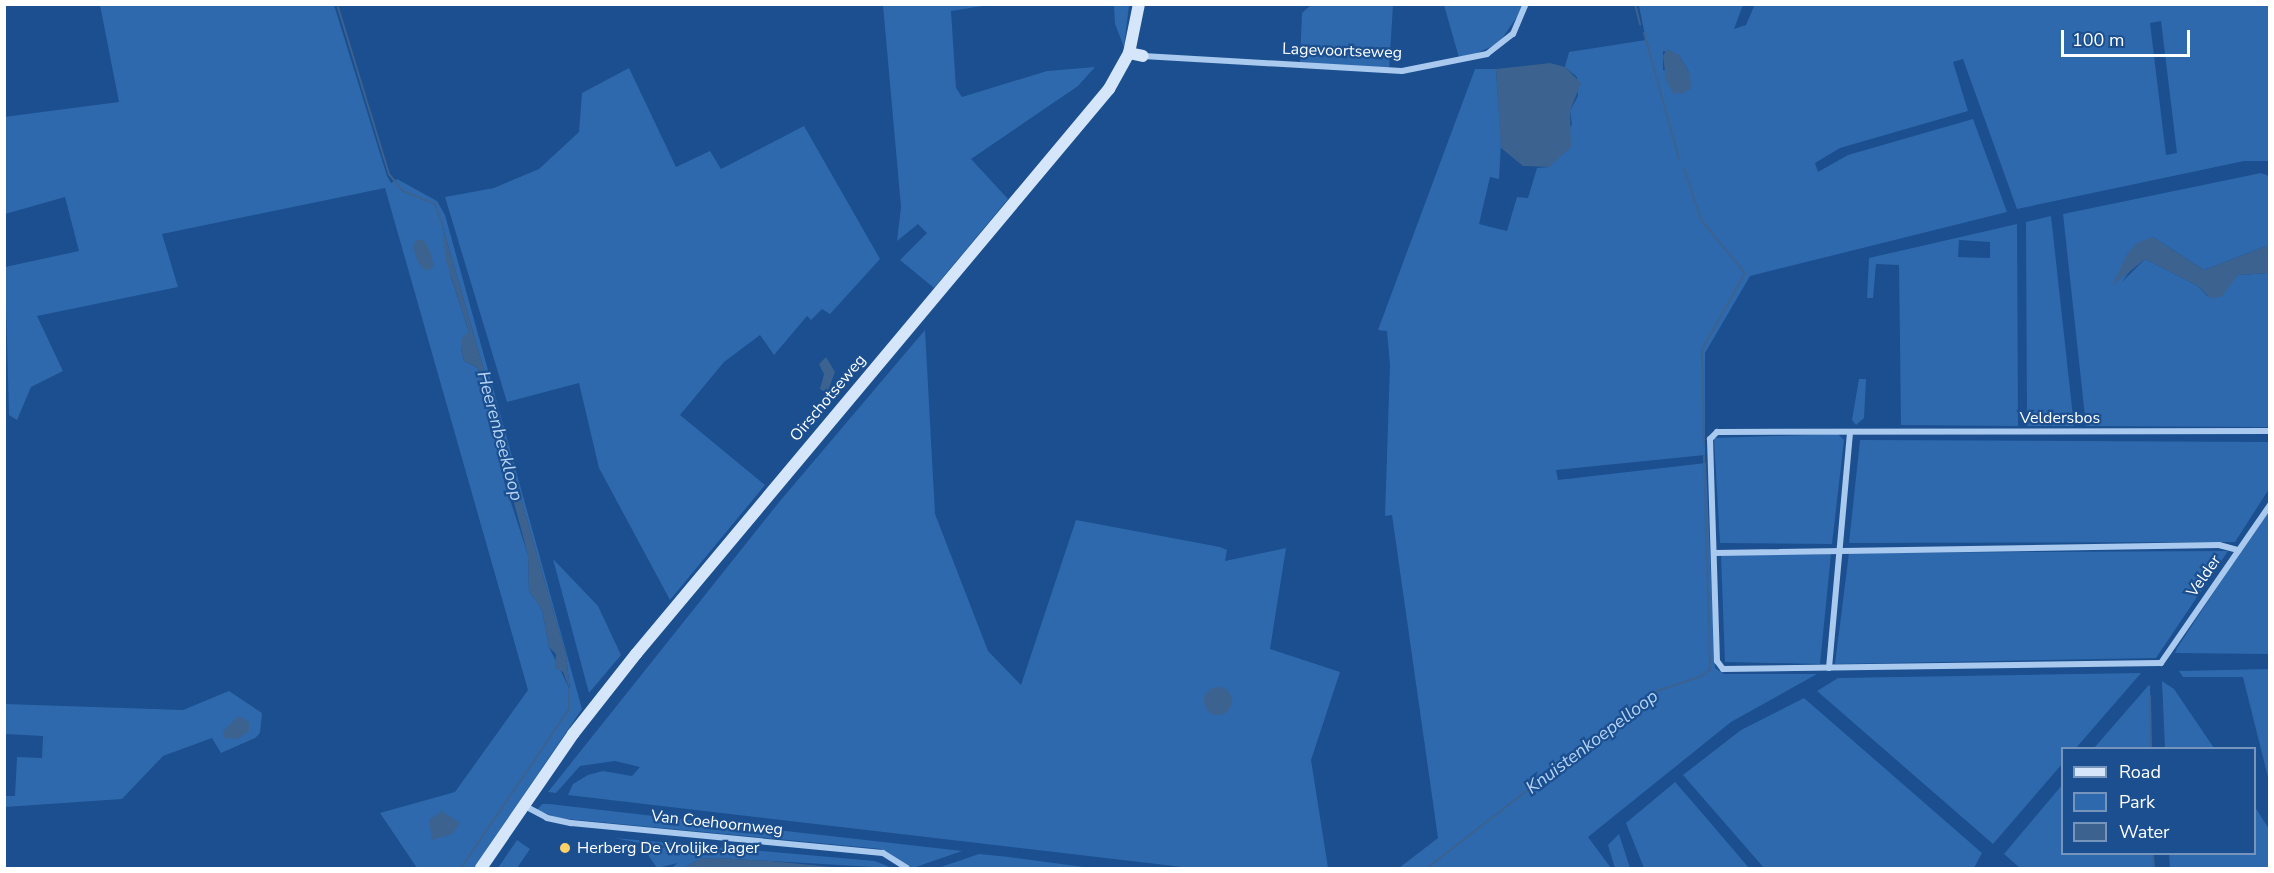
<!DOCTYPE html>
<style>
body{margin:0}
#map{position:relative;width:2274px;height:873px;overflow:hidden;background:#1b4f8f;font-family:"Nunito Sans",sans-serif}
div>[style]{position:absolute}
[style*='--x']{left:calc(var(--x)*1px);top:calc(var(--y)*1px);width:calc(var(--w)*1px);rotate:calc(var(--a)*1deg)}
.green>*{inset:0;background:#2e69ad}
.water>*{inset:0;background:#3c6290}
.round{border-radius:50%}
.stream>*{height:2px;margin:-1px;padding:0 1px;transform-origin:1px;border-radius:1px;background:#3c6290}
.street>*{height:6px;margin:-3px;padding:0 3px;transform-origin:3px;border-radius:3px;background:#a9c9ee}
.secondary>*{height:12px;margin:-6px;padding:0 6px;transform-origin:6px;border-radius:6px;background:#d6e6fa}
.dots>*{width:16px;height:16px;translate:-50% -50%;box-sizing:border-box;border:3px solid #1b4f8f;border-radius:50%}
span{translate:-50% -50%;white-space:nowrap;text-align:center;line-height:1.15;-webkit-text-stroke:4.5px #1b4f8f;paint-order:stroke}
.street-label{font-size:16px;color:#fff}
.poi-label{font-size:16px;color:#fff}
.left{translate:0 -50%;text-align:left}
.water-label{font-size:18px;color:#b5d3f5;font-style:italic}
.frame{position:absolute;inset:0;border:6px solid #fff;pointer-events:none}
.legend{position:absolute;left:2061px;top:747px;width:195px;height:108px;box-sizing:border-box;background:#1b4f8f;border:2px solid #7695bc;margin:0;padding:8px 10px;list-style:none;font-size:18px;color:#fff}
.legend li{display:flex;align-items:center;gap:12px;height:30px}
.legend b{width:30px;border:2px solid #7695bc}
.scale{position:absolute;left:2061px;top:30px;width:129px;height:27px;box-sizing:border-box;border:3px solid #fff;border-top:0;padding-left:8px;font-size:18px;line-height:21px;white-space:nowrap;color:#fff;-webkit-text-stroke:4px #1b4f8f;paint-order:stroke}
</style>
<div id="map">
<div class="green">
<div style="clip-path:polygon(evenodd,1755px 4px,2269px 5px,2269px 161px,2244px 161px,2017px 209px,1963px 59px,1953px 62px,1968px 111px,1840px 148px,1815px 163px,1818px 172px,1848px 155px,1973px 119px,2007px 212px,1750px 276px,1705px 353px,1705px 455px,1556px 470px,1558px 480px,1706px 463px,1715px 668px,1724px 674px,1817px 674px,1731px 722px,1588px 837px,1611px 868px,1399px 868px,1438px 838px,1392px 515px,1385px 516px,1390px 365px,1387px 331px,1378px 330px,1475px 69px,1496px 69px,1501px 143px,1499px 179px,1490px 177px,1479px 224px,1507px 231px,1517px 197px,1528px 198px,1537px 168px,1549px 167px,1572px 124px,1570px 111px,1578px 96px,1577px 77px,1565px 67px,1569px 52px,1646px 40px,1639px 6px,1743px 5px,1734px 29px,1746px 25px,1755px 4px,2161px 21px,2177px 153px,2166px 155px,2150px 23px,2161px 21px,1755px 4px,1663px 51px,1679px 55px,1690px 74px,1663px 70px,1663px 51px)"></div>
<div style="clip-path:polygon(evenodd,100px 5px,334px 5px,387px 176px,391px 183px,397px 179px,437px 201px,445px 215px,582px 709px,474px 868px,417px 868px,380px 813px,455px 792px,528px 690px,385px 188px,162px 234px,178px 287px,37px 316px,63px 371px,31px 387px,17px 420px,9px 415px,5px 267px,79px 251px,65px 197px,5px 214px,4px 117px,119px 102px,100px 5px,442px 224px,566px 655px,570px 690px,549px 647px,542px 610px,529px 591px,528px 555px,504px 481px,505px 463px,478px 368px,464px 361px,461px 349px,469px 332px,451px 277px,442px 224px)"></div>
<div style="clip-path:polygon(883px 5px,989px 5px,951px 11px,956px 88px,962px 97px,1047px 71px,1095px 67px,1078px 86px,971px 159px,1008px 199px,934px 288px,900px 260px,927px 233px,918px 224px,897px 241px,901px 207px)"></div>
<div style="clip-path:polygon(1114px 5px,1129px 5px,1124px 47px,1115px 24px)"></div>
<div style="clip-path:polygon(1311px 5px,1393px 5px,1389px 69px,1300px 63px,1302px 13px)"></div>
<div style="clip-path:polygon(1444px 5px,1525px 5px,1499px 43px,1460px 61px)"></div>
<div style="clip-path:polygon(629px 68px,676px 167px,710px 151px,721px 169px,804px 126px,880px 259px,830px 314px,822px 309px,811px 320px,807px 316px,774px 355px,760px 335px,724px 362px,680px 415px,765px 485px,670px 600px,599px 468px,579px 383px,507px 402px,445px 197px,494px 188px,539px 169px,579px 132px,582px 93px)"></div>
<div style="clip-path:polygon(2261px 173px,2269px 176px,2269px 245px,2204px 270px,2153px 237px,2122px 282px,2145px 259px,2198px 286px,2207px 296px,2222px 290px,2238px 275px,2269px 273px,2269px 427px,2086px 426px,2063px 214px)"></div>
<div style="clip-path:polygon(2051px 216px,2074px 426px,2027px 426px,2026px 222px)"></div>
<div style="clip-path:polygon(evenodd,2017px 224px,2018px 426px,1901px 425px,1899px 265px,1876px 264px,1873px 298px,1867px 298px,1869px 258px,2017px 224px,1959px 240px,1990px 242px,1990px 258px,1958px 257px,1959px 240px)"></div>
<div style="clip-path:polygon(925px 330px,935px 514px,988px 651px,1021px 685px,1076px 520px,1220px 547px,1227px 550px,1225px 561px,1286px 548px,1270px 649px,1340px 672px,1311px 760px,1328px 868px,1191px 868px,568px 795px,573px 784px,588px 775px,603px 771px,632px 776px,640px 767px,615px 761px,580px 766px,556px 793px,548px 792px,780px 501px)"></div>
<div style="clip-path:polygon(1859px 379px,1866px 379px,1864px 418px,1856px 425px,1852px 420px)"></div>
<div style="clip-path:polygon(1838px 434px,1844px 440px,1832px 544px,1720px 543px,1714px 438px)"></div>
<div style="clip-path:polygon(1860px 440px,2269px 442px,2269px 489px,2235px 542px,1849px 543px)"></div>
<div style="clip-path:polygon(2269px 509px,2269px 654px,2175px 653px,2177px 648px)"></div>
<div style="clip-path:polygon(2228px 551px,2156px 658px,1835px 664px,1849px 553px)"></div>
<div style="clip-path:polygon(1831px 554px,1820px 664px,1725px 662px,1721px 555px)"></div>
<div style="clip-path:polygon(553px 559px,598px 606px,621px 655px,589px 693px)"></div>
<div style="clip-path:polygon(2269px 669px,2270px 669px,2269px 781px,2243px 677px,2183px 677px,2179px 671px)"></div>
<div style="clip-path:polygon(2141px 673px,2076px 748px,2062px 748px,2062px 764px,1993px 844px,1817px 691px,1838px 678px)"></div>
<div style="clip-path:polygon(2162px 681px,2174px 689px,2214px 748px,2165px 748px)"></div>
<div style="clip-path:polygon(2150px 685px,2151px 748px,2094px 748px,2148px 686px)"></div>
<div style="clip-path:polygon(229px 691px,262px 713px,260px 733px,255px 738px,221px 753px,212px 738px,163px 756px,122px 799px,5px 807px,5px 796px,15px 796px,17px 757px,42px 758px,43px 736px,5px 734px,5px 704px,183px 710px)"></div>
<div style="clip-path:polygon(1804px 698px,1982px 853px,1974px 868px,1764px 868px,1683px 775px,1741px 730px)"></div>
<div style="clip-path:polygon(1675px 782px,1696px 806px,1749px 868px,1644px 868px,1626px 823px)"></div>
<div style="clip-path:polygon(2062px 785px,2062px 854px,2154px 854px,2154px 868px,2020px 868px,2004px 854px)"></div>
<div style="clip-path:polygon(542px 804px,549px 804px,962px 851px,913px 868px,881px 849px,557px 818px,537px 810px)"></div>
<div style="clip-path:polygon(2255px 807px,2269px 829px,2269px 868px,2170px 868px,2169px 854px,2254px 854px)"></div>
<div style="clip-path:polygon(1619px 834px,1630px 868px,1615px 868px,1608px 845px)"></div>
<div style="clip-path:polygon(614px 838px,875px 861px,892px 868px,716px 858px,699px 859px,684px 868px,671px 868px,678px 863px,657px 868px,640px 843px)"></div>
<div style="clip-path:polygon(517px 840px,530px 849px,517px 868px,498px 868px)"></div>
<div style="clip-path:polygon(979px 854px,1009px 857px,1091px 868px,938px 868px)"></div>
</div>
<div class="water">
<div style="clip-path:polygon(1667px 49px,1679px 55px,1690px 74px,1691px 88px,1683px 94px,1673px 93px,1666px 80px,1663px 56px)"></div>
<div style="clip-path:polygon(1550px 63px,1565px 67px,1581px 83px,1570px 111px,1571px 147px,1549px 167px,1523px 166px,1501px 148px,1496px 69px)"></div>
<div style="clip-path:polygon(442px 224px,566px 655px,570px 690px,563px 672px,555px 668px,556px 654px,549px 647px,542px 610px,529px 591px,528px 555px,478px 368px,464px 361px,461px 349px,462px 338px,469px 332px,446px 261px)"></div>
<div style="clip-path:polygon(2153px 237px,2204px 270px,2269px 245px,2269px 273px,2238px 275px,2221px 297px,2210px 298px,2198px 286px,2145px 259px,2112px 286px,2127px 254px,2137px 243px)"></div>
<div style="clip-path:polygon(417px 239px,425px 241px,430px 251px,434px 267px,426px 271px,418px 263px,413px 246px)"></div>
<div style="clip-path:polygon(826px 357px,835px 372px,827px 393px,820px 389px,824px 374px,819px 364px)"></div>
<div class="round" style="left:1204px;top:687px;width:28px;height:28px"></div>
<div style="clip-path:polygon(239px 716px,249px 722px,249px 731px,238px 739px,224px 738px,223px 731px)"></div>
<div style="clip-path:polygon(442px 811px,460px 823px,452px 834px,432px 840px,429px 820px)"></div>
<div style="clip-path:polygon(716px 858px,770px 861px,842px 868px,684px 868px,699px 859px)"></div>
</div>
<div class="stream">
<div style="--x:337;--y:4;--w:178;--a:73"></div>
<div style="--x:389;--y:174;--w:22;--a:51"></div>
<div style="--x:403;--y:191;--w:35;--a:22"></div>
<div style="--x:435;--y:204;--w:23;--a:70"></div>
<div style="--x:1635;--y:4;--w:21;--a:76"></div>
<div style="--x:1644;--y:33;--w:130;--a:74.4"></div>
<div style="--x:1684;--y:168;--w:55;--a:71.9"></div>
<div style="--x:1701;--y:220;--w:69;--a:50.3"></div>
<div style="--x:1745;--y:273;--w:88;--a:119.2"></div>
<div style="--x:1702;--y:350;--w:95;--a:88.8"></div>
<div style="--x:2150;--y:696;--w:52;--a:88.9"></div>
<div style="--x:2153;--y:854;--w:14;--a:86"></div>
<div style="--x:461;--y:868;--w:192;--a:-55.8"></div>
<div style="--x:569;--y:709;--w:20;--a:-90"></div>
<div style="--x:1427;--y:868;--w:287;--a:-37.8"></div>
<div style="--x:1654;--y:692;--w:51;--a:-18.4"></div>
<div style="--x:1702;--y:676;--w:11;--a:-41"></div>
<div style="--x:1710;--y:669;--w:213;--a:-91.6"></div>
</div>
<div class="street">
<div style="--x:1143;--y:56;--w:259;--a:3.3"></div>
<div style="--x:1402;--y:71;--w:87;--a:-11.3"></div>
<div style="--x:1487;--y:54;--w:33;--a:-38"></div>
<div style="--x:1513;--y:34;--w:33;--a:-67"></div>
<div style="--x:2270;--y:431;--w:553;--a:179.9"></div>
<div style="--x:1717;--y:432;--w:10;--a:135"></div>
<div style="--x:1710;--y:439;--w:222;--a:88.2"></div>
<div style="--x:1717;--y:661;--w:10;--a:53"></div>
<div style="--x:1723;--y:669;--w:438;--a:-0.8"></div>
<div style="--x:2161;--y:663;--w:192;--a:-55.4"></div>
<div style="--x:1715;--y:553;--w:504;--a:-0.91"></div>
<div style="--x:2219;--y:545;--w:20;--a:15"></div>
<div style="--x:1829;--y:668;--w:237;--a:-84.9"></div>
<div style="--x:523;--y:805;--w:27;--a:28"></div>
<div style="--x:547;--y:818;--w:25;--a:12"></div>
<div style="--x:571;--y:823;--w:313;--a:5.5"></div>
<div style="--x:883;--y:853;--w:28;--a:32"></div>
</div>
<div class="secondary">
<div style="--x:1129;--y:53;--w:14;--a:12"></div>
<div style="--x:481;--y:868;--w:163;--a:-55.5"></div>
<div style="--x:573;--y:734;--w:102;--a:-51.8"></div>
<div style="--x:636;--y:654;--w:737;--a:-50.07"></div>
<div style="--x:1109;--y:89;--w:41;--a:-60.9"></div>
<div style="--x:1129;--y:53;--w:50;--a:-78.5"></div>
</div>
<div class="dots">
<div style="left:565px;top:848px;background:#ffd166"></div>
</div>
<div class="street-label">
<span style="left:1342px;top:51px;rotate:2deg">Lagevoortseweg</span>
<span style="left:828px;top:398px;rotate:-50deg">Oirschotseweg</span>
<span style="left:2060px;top:418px">Veldersbos</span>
<span style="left:2204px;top:576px;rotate:-55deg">Velder</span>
<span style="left:717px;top:823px;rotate:6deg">Van Coehoornweg</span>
</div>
<div class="poi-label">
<span class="left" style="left:577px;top:848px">Herberg De Vrolijke Jager</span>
</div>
<div class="water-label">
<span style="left:500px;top:436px;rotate:75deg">Heerenbeekloop</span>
<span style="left:1592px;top:742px;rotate:-37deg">Knuistenkoepelloop</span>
</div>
<div class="frame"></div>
<ul class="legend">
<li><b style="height:8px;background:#d6e6fa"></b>Road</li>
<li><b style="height:16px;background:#2e69ad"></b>Park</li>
<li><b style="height:16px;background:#3c6290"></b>Water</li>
</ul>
<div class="scale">100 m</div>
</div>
